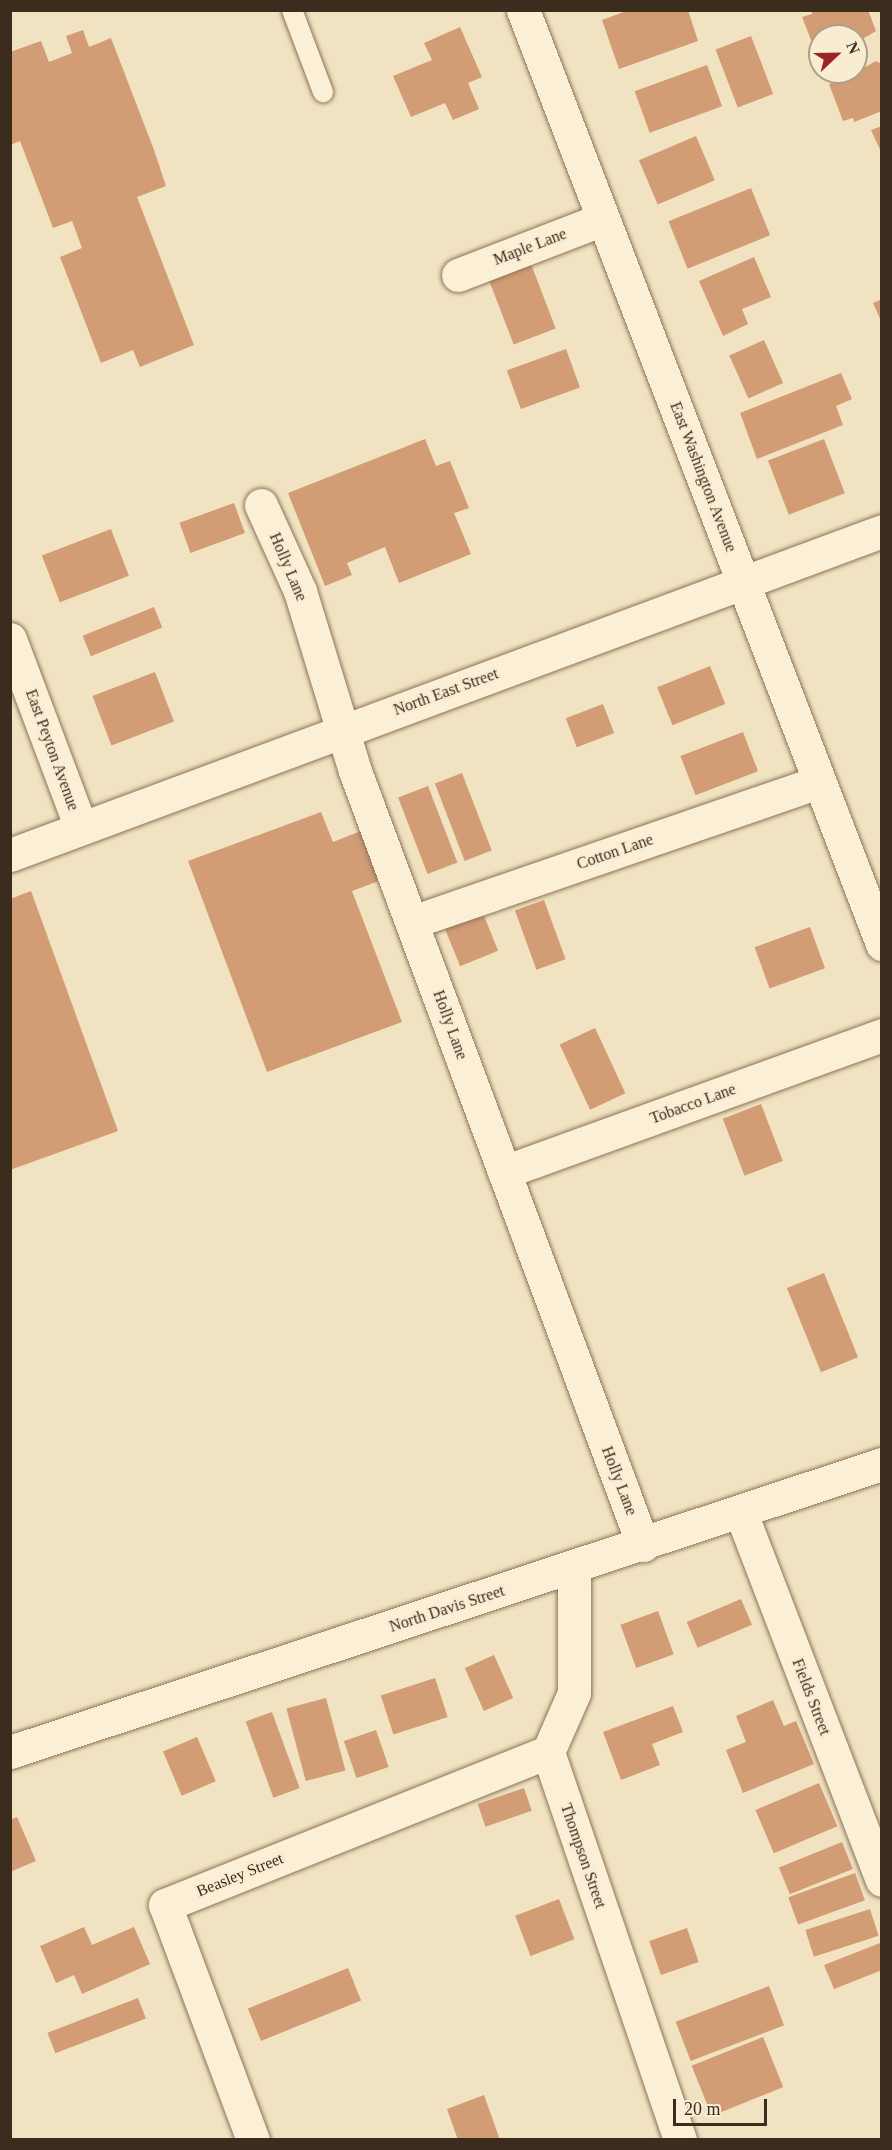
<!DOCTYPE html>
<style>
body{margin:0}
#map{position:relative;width:892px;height:2150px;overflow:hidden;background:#f1e3c2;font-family:"Times New Roman",serif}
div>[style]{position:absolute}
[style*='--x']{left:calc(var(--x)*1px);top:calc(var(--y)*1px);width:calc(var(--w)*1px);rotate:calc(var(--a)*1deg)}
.building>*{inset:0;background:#d29c75;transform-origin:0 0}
.roads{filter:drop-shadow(0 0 2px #8d7458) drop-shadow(0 0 2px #8d7458)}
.lane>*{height:20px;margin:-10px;padding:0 10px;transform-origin:10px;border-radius:10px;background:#fbf0d6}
.street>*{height:33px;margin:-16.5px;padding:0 16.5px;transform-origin:16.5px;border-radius:16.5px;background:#fbf0d6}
.secondary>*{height:33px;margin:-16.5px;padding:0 16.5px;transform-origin:16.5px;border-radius:16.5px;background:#fbf0d6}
span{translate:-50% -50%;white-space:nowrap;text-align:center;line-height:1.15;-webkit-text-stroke:5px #f8edd2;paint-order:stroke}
.street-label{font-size:16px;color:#3b2c1d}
.frame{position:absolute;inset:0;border:12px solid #3b2c1d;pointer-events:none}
.north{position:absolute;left:808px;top:24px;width:60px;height:60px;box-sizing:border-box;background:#f8edd2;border:2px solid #aca08a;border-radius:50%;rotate:68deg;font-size:16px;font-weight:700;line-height:24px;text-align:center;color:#3b2c1d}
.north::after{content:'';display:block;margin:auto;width:21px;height:27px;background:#a02323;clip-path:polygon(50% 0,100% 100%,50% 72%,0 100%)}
.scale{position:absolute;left:673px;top:2099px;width:94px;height:27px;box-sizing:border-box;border:3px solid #3b2c1d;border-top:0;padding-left:8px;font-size:18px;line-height:21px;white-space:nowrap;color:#3b2c1d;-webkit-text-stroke:4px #f8edd2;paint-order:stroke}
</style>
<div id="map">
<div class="building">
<div style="clip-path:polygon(629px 10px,688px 10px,698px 41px,619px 69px,602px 20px)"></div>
<div style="clip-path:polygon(811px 10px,868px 10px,876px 31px,856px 43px,856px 36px,820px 36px,820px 63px,802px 17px,812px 14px)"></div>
<div style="clip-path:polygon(460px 27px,482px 77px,468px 83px,479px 109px,453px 120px,445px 103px,411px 117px,393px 76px,432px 60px,424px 43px)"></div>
<div style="clip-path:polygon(83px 30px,89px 47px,111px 38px,154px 150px,166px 186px,137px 197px,194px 345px,140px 367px,133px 350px,101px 363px,60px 257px,82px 248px,72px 221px,53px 228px,20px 141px,10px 145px,10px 52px,41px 41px,49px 62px,72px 53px,66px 36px)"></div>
<div style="left:751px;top:36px;width:62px;height:38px;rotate:69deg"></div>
<div style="clip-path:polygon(876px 61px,882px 64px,882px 111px,854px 122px,853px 118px,843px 121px,829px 84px,838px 80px,837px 76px,856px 72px)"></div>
<div style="left:707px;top:65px;width:44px;height:77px;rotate:70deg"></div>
<div style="clip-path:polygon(882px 126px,882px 154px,871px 130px)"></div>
<div style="left:696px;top:136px;width:48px;height:62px;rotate:67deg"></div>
<div style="left:751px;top:188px;width:51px;height:89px;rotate:68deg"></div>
<div style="clip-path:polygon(754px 257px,771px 297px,742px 309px,748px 324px,723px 336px,699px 281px)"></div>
<div style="left:531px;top:264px;width:69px;height:45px;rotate:69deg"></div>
<div style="clip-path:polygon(882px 299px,882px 323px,873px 303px)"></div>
<div style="left:764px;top:340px;width:47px;height:38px;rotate:66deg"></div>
<div style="left:566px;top:349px;width:41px;height:63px;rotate:70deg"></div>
<div style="clip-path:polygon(841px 373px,852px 399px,836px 406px,843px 425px,757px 459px,740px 413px)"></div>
<div style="clip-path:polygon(425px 439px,436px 466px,450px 461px,469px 508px,454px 513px,471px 554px,399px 583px,385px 547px,347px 563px,352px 575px,325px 586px,288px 493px)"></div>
<div style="left:824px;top:439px;width:58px;height:60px;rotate:69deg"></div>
<div style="left:234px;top:503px;width:32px;height:58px;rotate:70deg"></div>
<div style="left:111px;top:529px;width:50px;height:74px;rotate:69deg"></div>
<div style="left:154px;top:607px;width:22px;height:77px;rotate:68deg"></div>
<div style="left:710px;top:666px;width:41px;height:57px;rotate:68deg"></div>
<div style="left:155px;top:672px;width:53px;height:67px;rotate:69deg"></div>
<div style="left:603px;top:704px;width:31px;height:40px;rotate:69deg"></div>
<div style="left:743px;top:732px;width:42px;height:67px;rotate:69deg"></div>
<div style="left:462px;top:773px;width:83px;height:29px;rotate:69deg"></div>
<div style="left:428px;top:786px;width:82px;height:32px;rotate:69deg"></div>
<div style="clip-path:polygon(321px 812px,333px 842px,366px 829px,384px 879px,352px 891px,402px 1022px,267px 1072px,188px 861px)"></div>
<div style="clip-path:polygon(31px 891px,118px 1131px,10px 1170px,10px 899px)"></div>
<div style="left:544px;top:900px;width:63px;height:31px;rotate:70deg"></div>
<div style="left:482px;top:911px;width:43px;height:41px;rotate:68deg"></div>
<div style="left:810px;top:927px;width:44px;height:59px;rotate:70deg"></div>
<div style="left:595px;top:1028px;width:72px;height:39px;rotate:65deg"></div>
<div style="left:761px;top:1104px;width:61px;height:41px;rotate:69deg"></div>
<div style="left:824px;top:1273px;width:91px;height:40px;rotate:68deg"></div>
<div style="left:741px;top:1599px;width:28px;height:59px;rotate:67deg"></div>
<div style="left:658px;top:1611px;width:46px;height:40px;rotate:70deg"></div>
<div style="left:494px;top:1655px;width:47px;height:32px;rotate:66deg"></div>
<div style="left:435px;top:1678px;width:41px;height:57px;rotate:72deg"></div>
<div style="left:326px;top:1698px;width:75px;height:41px;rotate:75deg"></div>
<div style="clip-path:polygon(773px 1700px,784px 1726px,796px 1721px,814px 1764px,743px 1793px,726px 1750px,746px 1742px,736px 1716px)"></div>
<div style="clip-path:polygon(673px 1706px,683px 1732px,652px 1744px,660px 1765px,621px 1780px,603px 1732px)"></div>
<div style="left:272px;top:1712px;width:81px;height:28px;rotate:70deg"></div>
<div style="left:376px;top:1730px;width:39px;height:34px;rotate:71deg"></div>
<div style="left:197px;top:1737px;width:48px;height:37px;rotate:67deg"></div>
<div style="left:819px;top:1783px;width:47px;height:69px;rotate:67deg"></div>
<div style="left:524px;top:1788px;width:24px;height:49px;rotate:71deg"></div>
<div style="clip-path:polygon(17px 1817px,36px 1861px,10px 1872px,10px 1820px)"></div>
<div style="left:842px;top:1842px;width:29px;height:68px;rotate:68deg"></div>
<div style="left:855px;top:1873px;width:29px;height:71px;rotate:70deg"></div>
<div style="left:559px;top:1899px;width:43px;height:47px;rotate:69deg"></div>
<div style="left:870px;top:1909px;width:28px;height:68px;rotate:72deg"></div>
<div style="clip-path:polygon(84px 1927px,92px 1945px,134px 1927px,150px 1964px,82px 1994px,74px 1975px,56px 1983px,40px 1946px)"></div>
<div style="left:687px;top:1928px;width:36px;height:40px;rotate:71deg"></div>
<div style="clip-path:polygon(880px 1943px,882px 1970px,834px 1989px,824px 1965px)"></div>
<div style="left:348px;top:1968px;width:35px;height:108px;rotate:68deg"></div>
<div style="left:769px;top:1986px;width:42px;height:100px;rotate:69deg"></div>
<div style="left:138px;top:1998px;width:22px;height:97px;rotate:69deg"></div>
<div style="left:763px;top:2037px;width:54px;height:77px;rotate:68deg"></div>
<div style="clip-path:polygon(484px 2095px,500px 2140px,458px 2140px,447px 2109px)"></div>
</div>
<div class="roads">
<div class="lane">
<div style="--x:292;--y:10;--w:88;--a:69.3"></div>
</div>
<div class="street">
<div style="--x:458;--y:275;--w:155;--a:-21.1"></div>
<div style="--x:261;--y:505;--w:94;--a:65.6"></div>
<div style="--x:300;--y:591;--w:188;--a:73"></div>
<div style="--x:355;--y:771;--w:826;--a:69.59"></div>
<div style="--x:10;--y:639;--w:202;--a:69.4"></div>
<div style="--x:10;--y:855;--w:930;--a:-20.38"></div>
<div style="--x:412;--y:922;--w:430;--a:-19"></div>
<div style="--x:504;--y:1172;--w:402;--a:-19.9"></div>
<div style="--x:741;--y:1513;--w:393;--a:69"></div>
<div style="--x:574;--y:1568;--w:125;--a:90"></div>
<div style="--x:574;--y:1693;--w:64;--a:113.8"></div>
<div style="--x:548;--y:1752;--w:410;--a:71.2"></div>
<div style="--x:10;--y:1752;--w:918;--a:-18.28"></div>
<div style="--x:253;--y:2140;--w:251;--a:-110.5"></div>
<div style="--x:165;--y:1905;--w:412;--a:-21.8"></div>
</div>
<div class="secondary">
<div style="--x:523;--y:10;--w:1001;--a:68.97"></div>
</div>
</div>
<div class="street-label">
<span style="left:530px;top:247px;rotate:-21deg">Maple Lane</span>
<span style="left:703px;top:477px;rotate:69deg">East Washington Avenue</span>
<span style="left:288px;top:567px;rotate:67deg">Holly Lane</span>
<span style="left:446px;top:692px;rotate:-20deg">North East Street</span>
<span style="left:52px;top:750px;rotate:70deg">East Peyton Avenue</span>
<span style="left:615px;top:852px;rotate:-19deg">Cotton Lane</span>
<span style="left:450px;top:1025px;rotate:70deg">Holly Lane</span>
<span style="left:693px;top:1104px;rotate:-20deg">Tobacco Lane</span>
<span style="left:619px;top:1481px;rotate:69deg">Holly Lane</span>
<span style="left:447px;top:1609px;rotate:-18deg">North Davis Street</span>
<span style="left:811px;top:1697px;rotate:69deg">Fields Street</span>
<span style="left:583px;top:1856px;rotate:71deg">Thompson Street</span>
<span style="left:240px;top:1875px;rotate:-22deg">Beasley Street</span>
</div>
<div class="frame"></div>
<div class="north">N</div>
<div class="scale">20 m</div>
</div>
